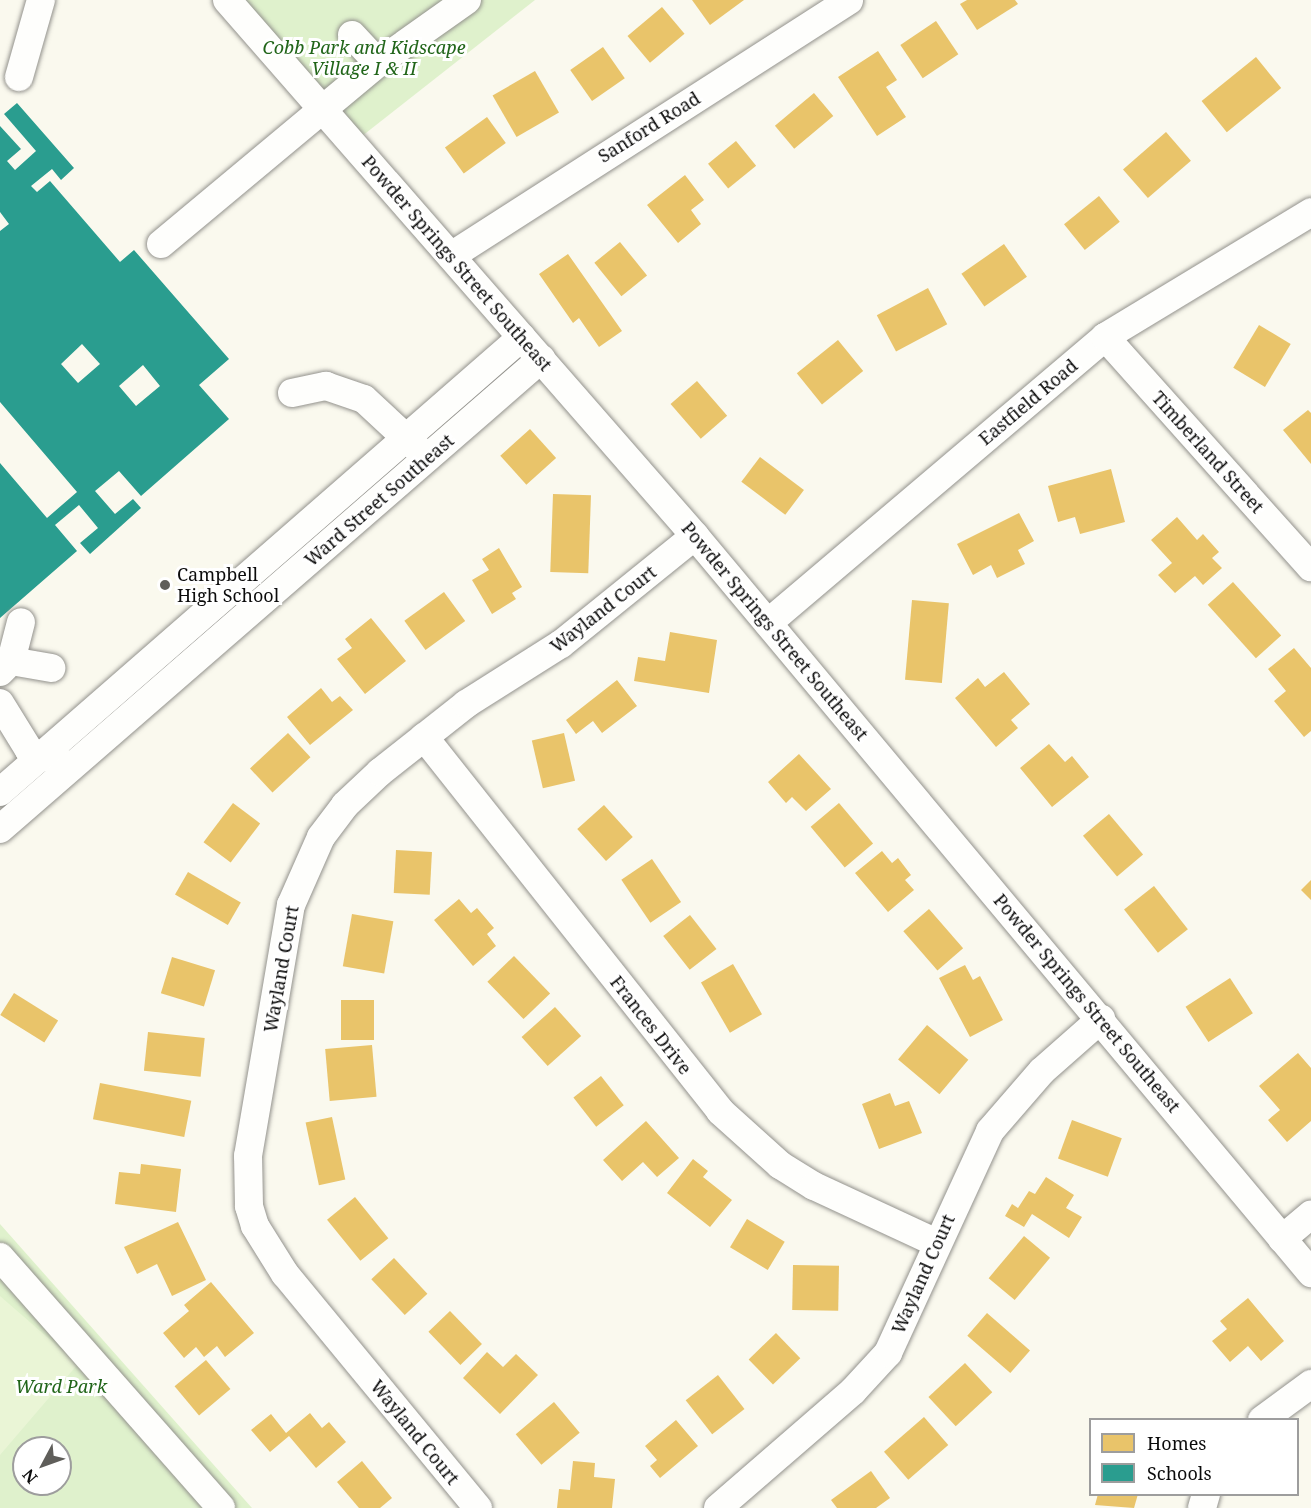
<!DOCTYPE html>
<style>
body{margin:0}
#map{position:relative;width:1311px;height:1508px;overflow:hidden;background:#faf9ee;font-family:"Noto Serif",serif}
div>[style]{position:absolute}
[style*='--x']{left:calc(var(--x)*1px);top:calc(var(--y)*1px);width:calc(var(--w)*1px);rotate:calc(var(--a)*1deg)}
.green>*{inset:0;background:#dff1cc}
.pitch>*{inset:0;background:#eaf5d6}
.homes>*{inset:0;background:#e9c46a;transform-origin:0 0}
.schools>*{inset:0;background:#2a9d8f}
.roads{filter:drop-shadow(0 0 2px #93928d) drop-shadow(0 0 2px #93928d)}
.minor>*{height:28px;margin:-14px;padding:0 14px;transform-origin:14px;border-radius:14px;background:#fefefc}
.dots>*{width:16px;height:16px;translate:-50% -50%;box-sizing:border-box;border:3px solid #fff;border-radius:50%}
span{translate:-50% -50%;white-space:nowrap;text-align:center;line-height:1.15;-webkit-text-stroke:6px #fff;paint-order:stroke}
.park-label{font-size:18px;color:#216519;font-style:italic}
.street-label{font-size:18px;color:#0b0b0b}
.poi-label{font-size:18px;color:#0b0b0b}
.left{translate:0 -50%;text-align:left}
.legend{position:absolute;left:1089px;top:1418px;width:210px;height:78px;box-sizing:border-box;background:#fff;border:2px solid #9d9d9d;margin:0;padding:8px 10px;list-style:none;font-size:18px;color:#0b0b0b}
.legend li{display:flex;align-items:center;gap:12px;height:30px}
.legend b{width:30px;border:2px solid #9d9d9d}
.north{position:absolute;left:12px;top:1436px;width:60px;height:60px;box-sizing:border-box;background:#fff;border:2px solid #9d9d9d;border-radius:50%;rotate:229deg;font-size:16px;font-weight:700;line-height:24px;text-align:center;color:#0b0b0b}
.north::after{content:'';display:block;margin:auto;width:21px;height:27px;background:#5f5e5a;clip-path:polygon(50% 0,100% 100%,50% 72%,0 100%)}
</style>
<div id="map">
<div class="green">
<div style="clip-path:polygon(232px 0,535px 0,357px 140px)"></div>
<div style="clip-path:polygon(evenodd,0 1224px,252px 1508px,0 1508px,0 1224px,24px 1448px,60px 1448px,60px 1484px,24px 1484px,24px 1448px)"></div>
</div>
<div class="pitch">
<div style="clip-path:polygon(0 1296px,78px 1364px,0 1455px)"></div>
</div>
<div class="homes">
<div style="clip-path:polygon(692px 0,744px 0,710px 25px)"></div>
<div style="clip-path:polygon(967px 0,1015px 0,1018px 4px,977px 30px,960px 4px)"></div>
<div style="left:662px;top:7px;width:35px;height:45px;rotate:50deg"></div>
<div style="left:936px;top:21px;width:40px;height:43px;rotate:56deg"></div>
<div style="left:603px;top:47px;width:38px;height:40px;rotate:55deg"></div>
<div style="clip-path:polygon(878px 51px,897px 80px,886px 87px,906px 117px,877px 136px,838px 77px)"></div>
<div style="left:1256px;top:57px;width:40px;height:70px;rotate:51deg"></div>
<div style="left:535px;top:71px;width:48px;height:49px;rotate:60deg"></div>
<div style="left:814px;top:93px;width:30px;height:51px;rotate:50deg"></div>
<div style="left:487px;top:117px;width:32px;height:52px;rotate:54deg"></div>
<div style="left:1166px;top:132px;width:38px;height:57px;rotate:49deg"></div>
<div style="left:736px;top:141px;width:32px;height:36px;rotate:51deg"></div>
<div style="clip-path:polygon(685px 175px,704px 200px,691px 210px,701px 224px,678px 243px,647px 205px)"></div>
<div style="left:1099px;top:196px;width:33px;height:45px;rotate:51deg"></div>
<div style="left:620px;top:242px;width:43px;height:33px;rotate:51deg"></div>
<div style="left:1004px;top:244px;width:40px;height:52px;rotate:55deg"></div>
<div style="clip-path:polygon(568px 254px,622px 331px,599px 347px,579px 318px,573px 323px,539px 274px)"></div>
<div style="left:928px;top:288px;width:41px;height:58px;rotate:62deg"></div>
<div style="left:1259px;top:325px;width:37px;height:50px;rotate:31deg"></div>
<div style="left:838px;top:340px;width:40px;height:53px;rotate:51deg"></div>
<div style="left:697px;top:381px;width:46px;height:35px;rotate:49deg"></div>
<div style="clip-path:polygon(1308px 410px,1311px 413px,1311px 464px,1283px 430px)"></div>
<div style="left:530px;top:429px;width:39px;height:40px;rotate:48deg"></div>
<div style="left:760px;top:457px;width:55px;height:31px;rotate:37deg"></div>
<div style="clip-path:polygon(1111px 469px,1125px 522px,1080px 534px,1075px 517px,1058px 522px,1048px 486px)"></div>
<div style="left:553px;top:494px;width:38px;height:78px;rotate:2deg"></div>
<div style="clip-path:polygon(1019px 513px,1034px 541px,1018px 550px,1025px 564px,997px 578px,991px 565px,973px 575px,957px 544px)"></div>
<div style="clip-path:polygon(1177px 517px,1197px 540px,1203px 534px,1219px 552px,1212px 558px,1222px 568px,1203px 585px,1195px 576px,1175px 593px,1158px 575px,1172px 563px,1151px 540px)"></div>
<div style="clip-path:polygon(499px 548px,522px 587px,512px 593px,516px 599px,492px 614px,472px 580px,489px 570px,482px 559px)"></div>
<div style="left:1233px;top:582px;width:72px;height:34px;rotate:48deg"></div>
<div style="left:444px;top:592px;width:36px;height:49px;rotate:54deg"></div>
<div style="left:912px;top:600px;width:37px;height:80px;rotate:5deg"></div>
<div style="clip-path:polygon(371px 618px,406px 661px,365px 694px,337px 659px,352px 648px,345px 639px)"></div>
<div style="clip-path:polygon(670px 632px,717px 640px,709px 693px,634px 681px,638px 657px,665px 661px)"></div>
<div style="clip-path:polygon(1294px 648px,1311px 668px,1311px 731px,1304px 737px,1274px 701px,1286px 691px,1268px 669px)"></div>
<div style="clip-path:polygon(1004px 672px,1030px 704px,1011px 720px,1018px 728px,996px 747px,955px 698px,978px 678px,985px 687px)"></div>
<div style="clip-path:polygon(617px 680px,637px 706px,602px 733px,593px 721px,576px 734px,566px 720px)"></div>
<div style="clip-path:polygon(321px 688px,332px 702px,340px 696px,353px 710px,310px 745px,287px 717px)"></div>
<div style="left:288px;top:733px;width:33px;height:52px;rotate:47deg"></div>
<div style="left:564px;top:733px;width:49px;height:33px;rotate:77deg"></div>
<div style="clip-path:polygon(1049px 744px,1065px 762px,1072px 756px,1089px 777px,1052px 807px,1020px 768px)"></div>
<div style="clip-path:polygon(799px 754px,831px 789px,806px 811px,792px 797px,786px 803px,768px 782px)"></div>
<div style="left:233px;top:803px;width:34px;height:49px;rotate:37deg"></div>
<div style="left:839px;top:803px;width:53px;height:37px;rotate:50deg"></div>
<div style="left:604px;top:805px;width:43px;height:36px;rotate:48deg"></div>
<div style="left:1109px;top:814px;width:53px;height:34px;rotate:50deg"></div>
<div style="left:396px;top:850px;width:36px;height:43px;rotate:3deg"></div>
<div style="clip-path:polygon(882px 851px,892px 863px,898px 858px,911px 875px,905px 880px,914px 890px,888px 912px,855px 873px)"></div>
<div style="left:652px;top:859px;width:52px;height:37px;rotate:56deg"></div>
<div style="left:188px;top:872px;width:61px;height:26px;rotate:30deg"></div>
<div style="clip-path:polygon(1311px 880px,1311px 900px,1301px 890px)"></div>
<div style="left:1154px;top:886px;width:55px;height:38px;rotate:52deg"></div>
<div style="clip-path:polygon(459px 899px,471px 913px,477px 908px,494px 928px,487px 934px,496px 946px,473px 966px,434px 920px)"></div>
<div style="left:929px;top:909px;width:52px;height:34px;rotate:49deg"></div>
<div style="left:352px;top:914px;width:42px;height:53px;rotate:10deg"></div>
<div style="left:690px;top:915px;width:43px;height:34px;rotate:52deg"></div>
<div style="left:514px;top:956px;width:52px;height:37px;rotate:46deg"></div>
<div style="left:172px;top:957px;width:45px;height:38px;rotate:17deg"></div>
<div style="left:733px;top:964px;width:58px;height:37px;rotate:60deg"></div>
<div style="clip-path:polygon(965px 965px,973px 980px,980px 976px,1003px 1020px,970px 1037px,939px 978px)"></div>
<div style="left:1230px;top:978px;width:42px;height:53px;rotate:57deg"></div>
<div style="left:14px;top:993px;width:52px;height:26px;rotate:32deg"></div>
<div style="left:341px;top:1000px;width:33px;height:40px"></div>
<div style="left:555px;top:1007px;width:39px;height:45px;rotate:48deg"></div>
<div style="left:927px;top:1025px;width:54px;height:45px;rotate:40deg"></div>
<div style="left:148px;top:1032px;width:57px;height:39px;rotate:6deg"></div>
<div style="left:372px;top:1045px;width:52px;height:47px;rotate:85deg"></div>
<div style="clip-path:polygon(1298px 1053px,1311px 1068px,1311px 1121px,1287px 1142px,1268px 1120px,1280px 1110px,1259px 1086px)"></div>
<div style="left:601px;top:1076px;width:37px;height:35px;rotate:52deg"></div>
<div style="left:100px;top:1083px;width:93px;height:37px;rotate:11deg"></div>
<div style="clip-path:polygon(890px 1093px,895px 1106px,909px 1101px,922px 1133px,879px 1149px,862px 1104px)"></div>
<div style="left:332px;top:1117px;width:64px;height:27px;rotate:78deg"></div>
<div style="left:1072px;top:1120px;width:53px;height:41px;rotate:20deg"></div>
<div style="clip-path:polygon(646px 1121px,679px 1158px,657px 1177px,643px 1162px,622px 1181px,603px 1160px)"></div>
<div style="clip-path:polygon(693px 1159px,708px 1171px,703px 1177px,732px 1200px,710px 1227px,667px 1193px)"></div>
<div style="clip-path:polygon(141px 1164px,181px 1169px,176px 1212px,115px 1204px,119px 1172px,140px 1174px)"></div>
<div style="clip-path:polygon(1046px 1177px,1074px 1195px,1066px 1208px,1082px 1217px,1069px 1238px,1032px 1214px,1024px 1227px,1005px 1216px,1012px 1204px,1018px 1208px,1029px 1191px,1035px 1194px)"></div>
<div style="left:355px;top:1197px;width:53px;height:36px;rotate:51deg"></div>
<div style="left:747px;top:1219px;width:44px;height:33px;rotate:31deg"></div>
<div style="clip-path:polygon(178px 1222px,206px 1280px,172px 1296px,157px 1264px,137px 1274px,124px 1247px)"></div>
<div style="left:1024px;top:1236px;width:34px;height:55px;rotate:40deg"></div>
<div style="left:394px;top:1258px;width:49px;height:31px;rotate:47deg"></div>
<div style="left:793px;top:1265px;width:46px;height:45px;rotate:1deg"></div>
<div style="clip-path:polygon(211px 1282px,254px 1333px,225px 1357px,217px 1346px,204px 1357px,196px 1347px,184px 1358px,163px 1333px,189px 1311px,184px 1305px)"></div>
<div style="clip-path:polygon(1248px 1298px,1284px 1341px,1261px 1361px,1248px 1346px,1230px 1362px,1212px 1341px,1227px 1329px,1220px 1321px)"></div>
<div style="left:450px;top:1311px;width:46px;height:30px;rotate:46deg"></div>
<div style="left:987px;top:1313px;width:57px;height:30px;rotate:41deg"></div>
<div style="left:776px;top:1333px;width:35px;height:38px;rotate:46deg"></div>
<div style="clip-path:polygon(487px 1352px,503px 1367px,516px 1354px,538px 1375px,500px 1414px,463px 1378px)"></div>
<div style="left:206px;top:1360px;width:38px;height:41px;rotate:50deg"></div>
<div style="left:965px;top:1363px;width:40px;height:50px;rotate:47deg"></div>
<div style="left:718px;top:1375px;width:43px;height:41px;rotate:52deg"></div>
<div style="left:554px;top:1402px;width:40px;height:50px;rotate:50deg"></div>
<div style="clip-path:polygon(310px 1413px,322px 1428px,329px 1422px,346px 1442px,316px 1468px,289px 1436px,270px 1452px,251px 1430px,271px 1414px,286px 1433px)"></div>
<div style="left:924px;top:1417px;width:37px;height:53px;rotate:49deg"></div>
<div style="clip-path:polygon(676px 1420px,698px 1446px,660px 1478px,650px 1466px,657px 1460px,645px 1446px)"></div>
<div style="clip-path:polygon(362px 1461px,392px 1498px,380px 1508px,359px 1508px,337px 1482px)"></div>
<div style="clip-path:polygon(573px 1461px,595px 1463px,594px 1477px,615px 1479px,612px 1508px,557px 1508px,559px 1489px,570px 1490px)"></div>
<div style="clip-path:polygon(871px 1471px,890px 1498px,876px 1508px,837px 1508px,831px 1500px)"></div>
<div style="clip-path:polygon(1098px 1494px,1138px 1494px,1134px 1508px,1095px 1505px)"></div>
</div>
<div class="schools">
<div style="clip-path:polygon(evenodd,17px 103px,74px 168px,61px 180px,52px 169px,31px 186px,37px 192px,50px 181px,120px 262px,134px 250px,229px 359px,199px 385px,229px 419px,141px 496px,119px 471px,95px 491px,115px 514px,133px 499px,141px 508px,90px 554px,80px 543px,98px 528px,79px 505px,55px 525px,77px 551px,0 618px,0 463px,47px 518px,77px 492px,0 402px,0 231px,9px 224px,0 212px,0 126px,21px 149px,7px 161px,15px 170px,36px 151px,4px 114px,17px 103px,82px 344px,100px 364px,78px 383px,61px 364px,82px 344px,17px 103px,143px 365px,160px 386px,136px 406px,119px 386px,143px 365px)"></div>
</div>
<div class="roads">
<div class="minor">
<div style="--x:227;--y:0;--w:712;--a:48.87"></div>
<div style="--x:695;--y:536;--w:961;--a:50.11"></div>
<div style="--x:352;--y:35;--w:38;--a:47"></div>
<div style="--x:19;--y:77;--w:80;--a:-74.1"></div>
<div style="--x:161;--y:244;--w:283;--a:-39.8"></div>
<div style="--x:378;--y:63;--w:109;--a:-35.3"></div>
<div style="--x:451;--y:256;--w:473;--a:-32.7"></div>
<div style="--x:1105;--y:337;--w:309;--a:48.2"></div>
<div style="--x:292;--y:393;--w:35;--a:-12"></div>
<div style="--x:326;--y:386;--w:40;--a:18.9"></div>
<div style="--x:364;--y:399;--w:75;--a:42.8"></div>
<div style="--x:768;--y:623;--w:442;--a:-40.3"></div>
<div style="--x:1105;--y:337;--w:241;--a:-31.2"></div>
<div style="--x:11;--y:661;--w:41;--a:9.9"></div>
<div style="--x:0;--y:672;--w:16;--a:-45"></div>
<div style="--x:11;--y:661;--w:40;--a:-75.6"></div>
<div style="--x:0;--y:703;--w:55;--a:58.3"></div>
<div style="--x:29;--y:750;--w:13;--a:32"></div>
<div style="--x:40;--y:757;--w:17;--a:3"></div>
<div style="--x:424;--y:737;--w:477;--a:51.6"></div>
<div style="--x:720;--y:1111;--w:81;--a:42"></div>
<div style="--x:780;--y:1165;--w:40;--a:32"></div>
<div style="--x:814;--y:1186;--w:136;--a:24.9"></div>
<div style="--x:0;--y:792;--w:692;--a:-41.08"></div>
<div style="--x:0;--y:829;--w:717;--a:-40.98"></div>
<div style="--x:1282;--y:1239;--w:38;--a:-40"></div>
<div style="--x:0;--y:1257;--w:334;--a:48.6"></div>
<div style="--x:1262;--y:1420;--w:61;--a:-36.3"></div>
<div style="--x:478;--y:1508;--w:303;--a:-129.5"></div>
<div style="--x:285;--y:1274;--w:57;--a:-122"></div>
<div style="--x:255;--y:1226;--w:21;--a:-107"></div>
<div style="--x:249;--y:1206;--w:50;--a:-91.1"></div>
<div style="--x:248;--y:1156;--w:255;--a:-80.3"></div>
<div style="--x:291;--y:905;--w:74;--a:-66.2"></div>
<div style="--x:321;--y:837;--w:40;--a:-53"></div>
<div style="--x:345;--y:805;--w:48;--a:-43.3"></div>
<div style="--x:380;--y:772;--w:110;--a:-38.3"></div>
<div style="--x:466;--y:704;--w:112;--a:-32.3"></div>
<div style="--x:561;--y:644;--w:172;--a:-38.9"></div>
<div style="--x:718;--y:1508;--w:179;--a:-40.9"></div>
<div style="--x:853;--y:1391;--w:52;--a:-47.4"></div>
<div style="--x:888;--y:1353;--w:244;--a:-65.3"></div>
<div style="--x:990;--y:1131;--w:79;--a:-49.1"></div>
<div style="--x:1042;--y:1071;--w:79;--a:-41.4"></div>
<div style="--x:1202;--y:1508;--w:15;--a:-74"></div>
</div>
</div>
<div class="dots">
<div style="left:165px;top:585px;background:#5f5e5a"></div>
</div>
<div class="park-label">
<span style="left:364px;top:58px">Cobb Park and Kidscape<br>Village I &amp; II</span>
<span style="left:61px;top:1386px">Ward Park</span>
</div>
<div class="street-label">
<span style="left:649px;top:127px;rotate:-32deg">Sanford Road</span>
<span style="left:457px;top:263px;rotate:49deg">Powder Springs Street Southeast</span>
<span style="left:1028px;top:402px;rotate:-40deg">Eastfield Road</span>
<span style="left:1208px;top:452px;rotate:48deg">Timberland Street</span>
<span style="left:379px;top:500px;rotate:-41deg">Ward Street Southeast</span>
<span style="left:603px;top:609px;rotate:-38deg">Wayland Court</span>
<span style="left:775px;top:631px;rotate:50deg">Powder Springs Street Southeast</span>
<span style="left:281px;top:969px;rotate:-80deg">Wayland Court</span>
<span style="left:1087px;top:1003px;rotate:50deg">Powder Springs Street Southeast</span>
<span style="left:651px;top:1025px;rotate:52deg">Frances Drive</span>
<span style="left:923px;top:1274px;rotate:-66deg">Wayland Court</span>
<span style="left:415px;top:1432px;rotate:51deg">Wayland Court</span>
</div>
<div class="poi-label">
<span class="left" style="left:177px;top:585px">Campbell<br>High School</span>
</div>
<ul class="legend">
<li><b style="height:16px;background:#e9c46a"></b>Homes</li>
<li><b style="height:16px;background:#2a9d8f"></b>Schools</li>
</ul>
<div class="north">N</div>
</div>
